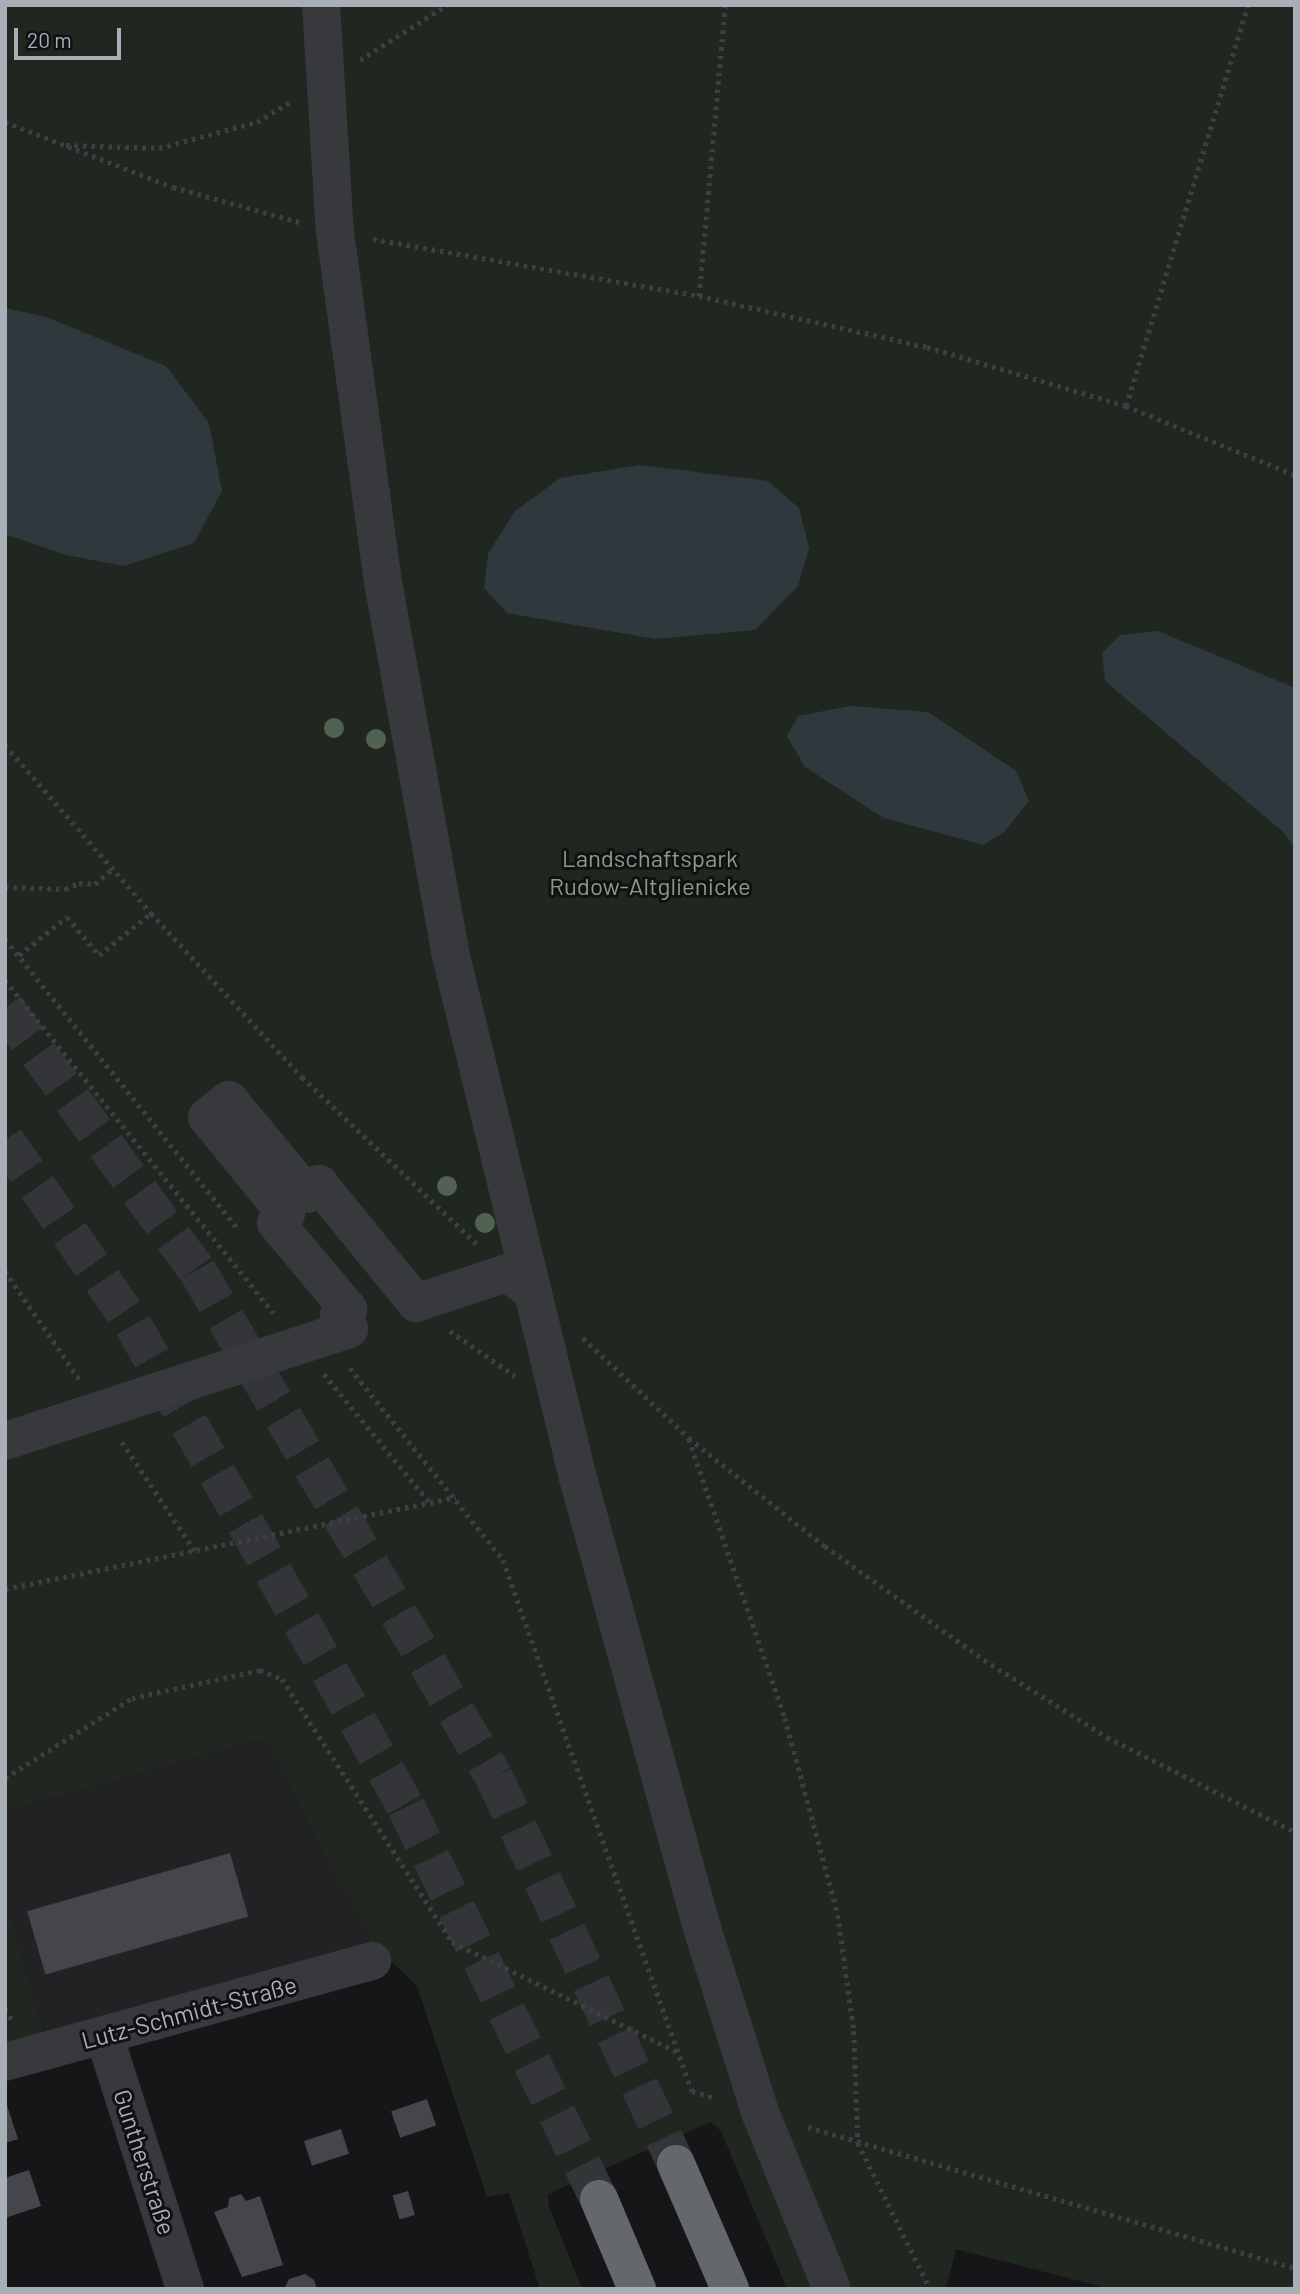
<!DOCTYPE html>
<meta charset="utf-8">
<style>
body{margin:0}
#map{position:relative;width:1300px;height:2294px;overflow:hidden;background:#161618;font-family:Barlow,sans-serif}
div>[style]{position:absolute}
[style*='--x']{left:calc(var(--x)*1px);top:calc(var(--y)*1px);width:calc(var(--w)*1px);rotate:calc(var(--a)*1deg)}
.built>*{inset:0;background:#222225}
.green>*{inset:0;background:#202720}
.water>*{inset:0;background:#2f393d}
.building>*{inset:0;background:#45464b;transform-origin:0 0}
.highway-tunnel>*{height:38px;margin-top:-19px;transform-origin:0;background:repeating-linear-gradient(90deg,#333538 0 38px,transparent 0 57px)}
.path>*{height:4.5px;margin-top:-2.25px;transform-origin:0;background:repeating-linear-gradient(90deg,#3d4043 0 3.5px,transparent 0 8.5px)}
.minor>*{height:38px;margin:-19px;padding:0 19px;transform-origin:19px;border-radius:19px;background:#37393c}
.highway>*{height:38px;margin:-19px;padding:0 19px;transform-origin:19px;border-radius:19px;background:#64686d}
.trees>*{width:20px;height:20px;margin:-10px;border-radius:50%;background:#526252}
span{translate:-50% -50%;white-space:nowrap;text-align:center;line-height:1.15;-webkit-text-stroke:6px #111113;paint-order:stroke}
.park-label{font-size:24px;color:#84a082}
.street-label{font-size:24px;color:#a9afb7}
.frame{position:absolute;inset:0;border:7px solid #a9afb7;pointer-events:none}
.scale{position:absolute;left:14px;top:28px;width:107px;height:32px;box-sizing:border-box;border:4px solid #a9afb7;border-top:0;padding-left:9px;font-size:21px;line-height:24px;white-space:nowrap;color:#a9afb7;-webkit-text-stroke:5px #111113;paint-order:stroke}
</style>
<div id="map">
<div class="built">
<div style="clip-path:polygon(264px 1739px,371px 1942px,45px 2037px,5px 1897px,5px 1812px)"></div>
</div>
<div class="green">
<div style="clip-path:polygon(5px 5px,1295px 5px,1295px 2289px,1111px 2289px,956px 2249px,946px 2289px,787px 2289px,721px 2131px,710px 2122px,548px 2194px,548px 2204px,582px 2289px,540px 2289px,509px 2193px,487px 2197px,417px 1986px,371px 1942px,264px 1739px,5px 1812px)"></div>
<div style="clip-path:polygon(5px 1897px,45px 2037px,5px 2048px)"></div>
</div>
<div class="water">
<div style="clip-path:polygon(5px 308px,46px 317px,166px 366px,209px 423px,222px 491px,194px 543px,124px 566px,66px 555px,5px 534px)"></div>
<div style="clip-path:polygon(640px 465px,768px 481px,799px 508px,809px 548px,798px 586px,755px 630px,655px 639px,507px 613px,484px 588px,488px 554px,514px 512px,560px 478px)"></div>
<div style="clip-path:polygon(1158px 631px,1295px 688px,1295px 848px,1283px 832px,1105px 681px,1102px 653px,1120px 635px)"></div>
<div style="clip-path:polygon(850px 706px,928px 712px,1016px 771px,1029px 801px,1004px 832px,983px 845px,884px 818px,805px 767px,787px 736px,798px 716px)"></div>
</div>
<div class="building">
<div style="left:230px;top:1853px;width:66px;height:211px;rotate:74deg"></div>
<div style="clip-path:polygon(5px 2099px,18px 2139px,5px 2143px)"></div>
<div style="left:427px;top:2099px;width:28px;height:38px;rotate:71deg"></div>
<div style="left:341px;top:2129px;width:26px;height:39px;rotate:72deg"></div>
<div style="clip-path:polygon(29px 2170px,41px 2206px,5px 2218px,5px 2178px)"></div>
<div style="left:408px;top:2191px;width:25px;height:16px;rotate:74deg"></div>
<div style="clip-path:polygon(241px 2194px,246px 2201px,260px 2196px,283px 2265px,242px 2277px,214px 2212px,228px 2207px,229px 2198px)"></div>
<div style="clip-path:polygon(305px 2274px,314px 2280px,317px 2289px,284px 2289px,289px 2279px)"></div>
</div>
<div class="highway-tunnel">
<div style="--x:5;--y:1008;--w:325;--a:53.8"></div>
<div style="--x:197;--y:1270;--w:588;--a:59.64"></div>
<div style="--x:494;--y:1777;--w:428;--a:64.8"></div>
<div style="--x:5;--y:1140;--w:225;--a:55.3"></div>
<div style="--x:133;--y:1325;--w:554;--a:60.47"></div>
<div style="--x:406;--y:1807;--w:437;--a:63.8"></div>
</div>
<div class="path">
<div style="--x:360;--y:60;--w:103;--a:-32.3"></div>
<div style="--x:5;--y:122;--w:180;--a:21.2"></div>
<div style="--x:173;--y:187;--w:131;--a:15.5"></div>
<div style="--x:66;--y:145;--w:93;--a:1.8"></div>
<div style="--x:159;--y:148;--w:101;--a:-14.9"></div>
<div style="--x:257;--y:122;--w:39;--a:-31"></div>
<div style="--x:373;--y:239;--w:331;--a:9.9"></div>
<div style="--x:699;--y:296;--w:234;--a:12.6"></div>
<div style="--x:927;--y:347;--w:208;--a:16.5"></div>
<div style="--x:1126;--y:406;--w:183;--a:22.2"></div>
<div style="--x:699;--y:296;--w:292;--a:-84.9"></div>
<div style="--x:1126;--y:406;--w:419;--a:-73.1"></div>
<div style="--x:5;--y:745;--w:223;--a:49"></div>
<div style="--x:151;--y:913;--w:223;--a:47.4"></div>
<div style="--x:302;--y:1077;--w:243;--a:43.7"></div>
<div style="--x:5;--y:887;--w:60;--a:1.9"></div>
<div style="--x:65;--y:889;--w:15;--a:-23"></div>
<div style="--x:79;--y:883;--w:16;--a:4"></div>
<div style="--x:95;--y:884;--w:23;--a:-41"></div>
<div style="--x:5;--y:939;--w:373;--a:51.2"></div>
<div style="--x:19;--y:955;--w:61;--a:-38.4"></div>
<div style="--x:67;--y:917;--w:50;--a:49.9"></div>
<div style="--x:99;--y:955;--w:67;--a:-38.9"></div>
<div style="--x:5;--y:980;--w:428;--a:51.1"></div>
<div style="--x:5;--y:1271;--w:132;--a:55.5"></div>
<div style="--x:450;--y:1331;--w:79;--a:34.7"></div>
<div style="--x:583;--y:1338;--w:146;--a:43.3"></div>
<div style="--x:689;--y:1438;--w:174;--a:38.5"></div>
<div style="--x:825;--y:1546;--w:196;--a:35.6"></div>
<div style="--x:984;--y:1660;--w:145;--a:32"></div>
<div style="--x:1107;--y:1737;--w:211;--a:26.8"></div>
<div style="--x:350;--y:1368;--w:246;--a:51.4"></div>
<div style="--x:503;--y:1560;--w:564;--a:70.41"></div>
<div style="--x:692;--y:2091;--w:25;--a:18"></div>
<div style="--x:324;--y:1374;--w:167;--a:50.6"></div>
<div style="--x:689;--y:1439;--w:295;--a:71"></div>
<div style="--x:785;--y:1718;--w:204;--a:74.9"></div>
<div style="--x:838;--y:1915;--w:117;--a:82.1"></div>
<div style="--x:854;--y:2031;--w:112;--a:88"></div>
<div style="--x:858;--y:2143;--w:163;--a:63.7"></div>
<div style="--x:122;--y:1442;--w:131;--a:56.2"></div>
<div style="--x:5;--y:1589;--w:460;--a:-11.5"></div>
<div style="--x:5;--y:1778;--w:150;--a:-32.2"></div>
<div style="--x:132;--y:1698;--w:131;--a:-12.3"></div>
<div style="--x:260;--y:1670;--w:24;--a:22"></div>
<div style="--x:282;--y:1679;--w:313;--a:57.1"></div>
<div style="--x:452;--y:1942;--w:251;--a:26"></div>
<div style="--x:5;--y:2009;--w:17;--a:57"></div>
<div style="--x:808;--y:2127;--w:507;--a:16.15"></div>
</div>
<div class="minor">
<div style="--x:321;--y:5;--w:227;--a:86.5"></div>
<div style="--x:335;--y:232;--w:353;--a:82.2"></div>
<div style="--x:383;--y:582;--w:376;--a:79.7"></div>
<div style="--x:450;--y:952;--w:541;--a:76.32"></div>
<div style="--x:578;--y:1478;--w:467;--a:74.6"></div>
<div style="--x:702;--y:1928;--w:193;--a:72.5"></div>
<div style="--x:760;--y:2112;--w:191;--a:67.9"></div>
<div style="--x:5;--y:1441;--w:362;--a:-18"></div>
<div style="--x:349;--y:1329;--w:17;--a:-126"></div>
<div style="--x:339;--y:1315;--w:11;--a:-34"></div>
<div style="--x:348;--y:1309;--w:112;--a:-129.9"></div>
<div style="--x:276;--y:1223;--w:13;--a:-42"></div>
<div style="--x:286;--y:1214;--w:125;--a:-129.2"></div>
<div style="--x:207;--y:1117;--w:28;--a:-38"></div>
<div style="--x:229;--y:1100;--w:122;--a:50.3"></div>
<div style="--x:307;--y:1194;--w:16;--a:-40"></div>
<div style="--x:319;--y:1184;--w:154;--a:50.8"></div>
<div style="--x:416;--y:1303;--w:96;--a:-18.2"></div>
<div style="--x:507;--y:1273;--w:31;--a:36"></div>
<div style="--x:104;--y:2035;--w:267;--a:72.3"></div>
<div style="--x:5;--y:2062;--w:381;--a:-15.4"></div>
</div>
<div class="highway">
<div style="--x:676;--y:2164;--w:136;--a:66.6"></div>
<div style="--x:599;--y:2199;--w:98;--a:67.1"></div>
</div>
<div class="trees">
<div style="left:334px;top:728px"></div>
<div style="left:376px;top:739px"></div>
<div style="left:447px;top:1186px"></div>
<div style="left:485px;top:1223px"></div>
</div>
<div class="park-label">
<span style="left:650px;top:872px">Landschaftspark<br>Rudow-Altglienicke</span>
</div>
<div class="street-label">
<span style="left:189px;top:2012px;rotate:-15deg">Lutz-Schmidt-Straße</span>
<span style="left:145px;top:2162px;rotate:72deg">Guntherstraße</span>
</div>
<div class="frame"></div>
<div class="scale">20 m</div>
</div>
